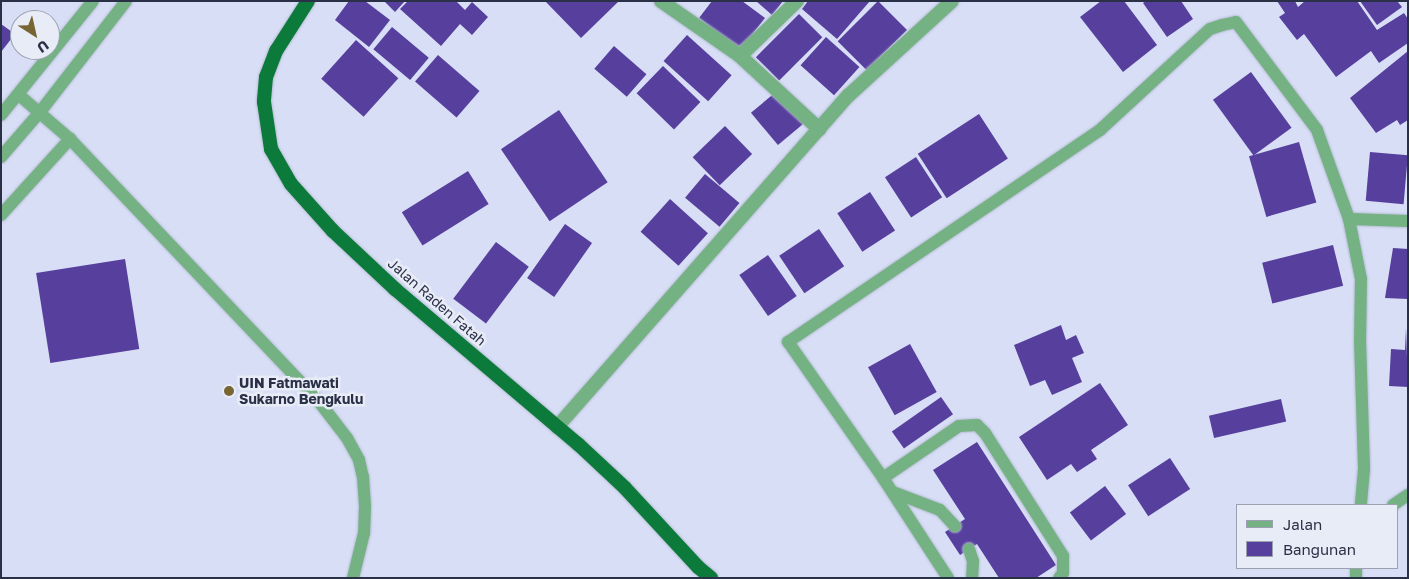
<!DOCTYPE html>
<style>
body{margin:0}
#map{position:relative;width:1409px;height:579px;overflow:hidden;background:#d7def5;font-family:"Golos Text",sans-serif}
div>[style]{position:absolute}
[style*='--x']{left:calc(var(--x)*1px);top:calc(var(--y)*1px);width:calc(var(--w)*1px);rotate:calc(var(--a)*1deg)}
.building>*{inset:0;background:#573f9e;transform-origin:0 0}
.roads{filter:drop-shadow(0 0 1px #b4bbd2) drop-shadow(0 0 1px #b4bbd2)}
.service>*{height:12px;margin:-6px;padding:0 6px;transform-origin:6px;border-radius:6px;background:#75b283}
.minor>*{height:14px;margin:-7px;padding:0 7px;transform-origin:7px;border-radius:7px;background:#75b283}
.trunk>*{height:14px;margin:-7px;padding:0 7px;transform-origin:7px;border-radius:7px;background:#0b7a3a}
.dots>*{width:14px;height:14px;translate:-50% -50%;box-sizing:border-box;border:2px solid #e8ecf7;border-radius:50%}
span{translate:-50% -50%;white-space:nowrap;text-align:center;line-height:1.15;-webkit-text-stroke:5px #e8ecf7;paint-order:stroke}
.street-label{font-size:14px;color:#2a3147}
.poi-label{font-size:14px;color:#2a3147;font-weight:700}
.left{translate:0 -50%;text-align:left}
.frame{position:absolute;inset:0;border:2px solid #2a3147;pointer-events:none}
.legend{position:absolute;left:1236px;top:504px;width:162px;height:65px;box-sizing:border-box;background:#e8ecf7;border:1px solid #9ca1b1;margin:0;padding:6px 9px;list-style:none;font-size:15px;color:#2a3147}
.legend li{display:flex;align-items:center;gap:10px;height:25px}
.legend b{width:25px;border:1px solid #9ca1b1}
.north{position:absolute;left:10px;top:10px;width:50px;height:50px;box-sizing:border-box;background:#e8ecf7;border:1px solid #9ca1b1;border-radius:50%;rotate:145deg;font-size:14px;font-weight:700;line-height:20px;text-align:center;color:#2a3147}
.north::after{content:'';display:block;margin:auto;width:18px;height:22px;background:#776634;clip-path:polygon(50% 0,100% 100%,50% 72%,0 100%)}
</style>
<div id="map">
<div class="building">
<div style="clip-path:polygon(349px 1px,365px 1px,390px 20px,369px 47px,335px 20px)"></div>
<div style="clip-path:polygon(384px 1px,405px 1px,395px 12px)"></div>
<div style="clip-path:polygon(408px 1px,456px 1px,465px 10px,472px 2px,488px 17px,472px 35px,460px 24px,441px 46px,400px 9px)"></div>
<div style="clip-path:polygon(545px 1px,619px 1px,581px 38px)"></div>
<div style="clip-path:polygon(712px 1px,742px 1px,765px 18px,740px 50px,699px 18px)"></div>
<div style="clip-path:polygon(756px 1px,783px 1px,772px 15px)"></div>
<div style="clip-path:polygon(808px 1px,870px 1px,837px 39px,802px 9px)"></div>
<div style="left:878px;top:1px;width:41px;height:57px;rotate:45deg"></div>
<div style="clip-path:polygon(1101px 1px,1124px 1px,1157px 45px,1123px 72px,1080px 17px)"></div>
<div style="clip-path:polygon(1146px 1px,1181px 1px,1193px 19px,1167px 37px,1143px 3px)"></div>
<div style="clip-path:polygon(1277px 1px,1295px 1px,1298px 7px,1305px 1px,1357px 1px,1377px 30px,1404px 13px,1408px 19px,1408px 43px,1379px 63px,1371px 51px,1336px 77px,1304px 34px,1297px 40px,1279px 17px,1285px 13px)"></div>
<div style="clip-path:polygon(1360px 1px,1397px 1px,1402px 7px,1377px 25px)"></div>
<div style="left:799px;top:14px;width:33px;height:61px;rotate:45deg"></div>
<div style="clip-path:polygon(1px 24px,15px 34px,1px 52px)"></div>
<div style="left:392px;top:27px;width:48px;height:29px;rotate:40deg"></div>
<div style="left:687px;top:35px;width:60px;height:35px;rotate:42deg"></div>
<div style="left:826px;top:37px;width:45px;height:38px;rotate:42deg"></div>
<div style="left:356px;top:40px;width:57px;height:52px;rotate:42deg"></div>
<div style="left:614px;top:46px;width:43px;height:30px;rotate:41deg"></div>
<div style="clip-path:polygon(1408px 51px,1408px 120px,1400px 125px,1397px 120px,1376px 133px,1350px 98px)"></div>
<div style="left:438px;top:55px;width:55px;height:35px;rotate:41deg"></div>
<div style="left:663px;top:66px;width:52px;height:38px;rotate:44deg"></div>
<div style="left:1251px;top:72px;width:69px;height:47px;rotate:54deg"></div>
<div style="left:777px;top:91px;width:42px;height:34px;rotate:50deg"></div>
<div style="left:559px;top:110px;width:87px;height:70px;rotate:56deg"></div>
<div style="left:979px;top:114px;width:53px;height:73px;rotate:57deg"></div>
<div style="left:725px;top:126px;width:39px;height:45px;rotate:46deg"></div>
<div style="left:1299px;top:142px;width:63px;height:52px;rotate:74deg"></div>
<div style="left:1370px;top:152px;width:38px;height:49px;rotate:5deg"></div>
<div style="left:916px;top:157px;width:48px;height:37px;rotate:57deg"></div>
<div style="left:468px;top:171px;width:39px;height:78px;rotate:58deg"></div>
<div style="left:705px;top:174px;width:45px;height:31px;rotate:40deg"></div>
<div style="left:870px;top:192px;width:46px;height:39px;rotate:57deg"></div>
<div style="left:670px;top:199px;width:51px;height:44px;rotate:42deg"></div>
<div style="left:565px;top:224px;width:33px;height:66px;rotate:35deg"></div>
<div style="left:819px;top:229px;width:45px;height:48px;rotate:56deg"></div>
<div style="left:496px;top:242px;width:41px;height:71px;rotate:37deg"></div>
<div style="left:1333px;top:245px;width:42px;height:73px;rotate:76deg"></div>
<div style="clip-path:polygon(1393px 248px,1408px 249px,1408px 299px,1385px 298px)"></div>
<div style="left:768px;top:255px;width:50px;height:35px;rotate:55deg"></div>
<div style="left:125px;top:259px;width:91px;height:90px;rotate:81deg"></div>
<div style="clip-path:polygon(1061px 325px,1066px 340px,1076px 335px,1084px 353px,1072px 358px,1082px 382px,1052px 395px,1045px 380px,1030px 386px,1014px 345px)"></div>
<div style="clip-path:polygon(1406px 328px,1408px 387px,1389px 386px,1391px 349px,1405px 350px)"></div>
<div style="left:910px;top:344px;width:55px;height:48px;rotate:61deg"></div>
<div style="clip-path:polygon(1100px 383px,1128px 425px,1091px 450px,1097px 459px,1077px 472px,1071px 464px,1047px 480px,1019px 437px)"></div>
<div style="left:941px;top:397px;width:21px;height:60px;rotate:55deg"></div>
<div style="left:1281px;top:399px;width:23px;height:74px;rotate:77deg"></div>
<div style="clip-path:polygon(977px 442px,1056px 565px,1036px 578px,999px 578px,977px 544px,960px 555px,945px 532px,965px 519px,933px 470px)"></div>
<div style="left:1170px;top:458px;width:37px;height:50px;rotate:57deg"></div>
<div style="left:1105px;top:486px;width:35px;height:44px;rotate:53deg"></div>
</div>
<div class="roads">
<div class="service">
<div style="--x:19;--y:95;--w:67;--a:40.8"></div>
<div style="--x:70;--y:139;--w:359;--a:46.5"></div>
<div style="--x:317;--y:399;--w:49;--a:52.4"></div>
<div style="--x:347;--y:438;--w:25;--a:61"></div>
<div style="--x:359;--y:460;--w:17;--a:77"></div>
<div style="--x:363;--y:477;--w:30;--a:86"></div>
<div style="--x:365;--y:507;--w:26;--a:92"></div>
<div style="--x:364;--y:533;--w:46;--a:103.7"></div>
<div style="--x:1;--y:115;--w:146;--a:-51.1"></div>
<div style="--x:1;--y:157;--w:60;--a:-49.1"></div>
<div style="--x:40;--y:112;--w:140;--a:-52.2"></div>
<div style="--x:1;--y:215;--w:103;--a:-47.8"></div>
<div style="--x:1349;--y:219;--w:59;--a:1.9"></div>
<div style="--x:883;--y:478;--w:92;--a:-34.4"></div>
<div style="--x:959;--y:426;--w:18;--a:-3"></div>
<div style="--x:977;--y:425;--w:11;--a:45"></div>
<div style="--x:985;--y:433;--w:146;--a:57.6"></div>
<div style="--x:1063;--y:556;--w:17;--a:90"></div>
<div style="--x:1063;--y:573;--w:6;--a:129"></div>
<div style="--x:893;--y:492;--w:50;--a:21"></div>
<div style="--x:940;--y:510;--w:22;--a:47"></div>
<div style="--x:1393;--y:505;--w:18;--a:-34"></div>
<div style="--x:969;--y:549;--w:13;--a:72"></div>
<div style="--x:973;--y:561;--w:17;--a:93"></div>
<div style="--x:948;--y:578;--w:119;--a:-123"></div>
<div style="--x:883;--y:478;--w:166;--a:-124.9"></div>
<div style="--x:788;--y:342;--w:377;--a:-34.2"></div>
<div style="--x:1100;--y:130;--w:149;--a:-42.6"></div>
<div style="--x:1210;--y:29;--w:13;--a:-18"></div>
<div style="--x:1222;--y:25;--w:14;--a:-12"></div>
<div style="--x:1236;--y:22;--w:135;--a:53.1"></div>
<div style="--x:1317;--y:130;--w:95;--a:70.2"></div>
<div style="--x:1349;--y:219;--w:61;--a:78.7"></div>
<div style="--x:1361;--y:279;--w:61;--a:90.9"></div>
<div style="--x:1360;--y:340;--w:129;--a:88.2"></div>
<div style="--x:1364;--y:469;--w:36;--a:95"></div>
<div style="--x:1356;--y:578;--w:10;--a:-90"></div>
</div>
<div class="minor">
<div style="--x:661;--y:1;--w:96;--a:34.8"></div>
<div style="--x:797;--y:1;--w:79;--a:136"></div>
<div style="--x:740;--y:56;--w:108;--a:42.7"></div>
<div style="--x:557;--y:427;--w:442;--a:-48.7"></div>
<div style="--x:849;--y:95;--w:139;--a:-42.4"></div>
</div>
<div class="trunk">
<div style="--x:308;--y:1;--w:59;--a:122.6"></div>
<div style="--x:276;--y:51;--w:28;--a:111"></div>
<div style="--x:266;--y:77;--w:25;--a:95"></div>
<div style="--x:264;--y:102;--w:48;--a:81.5"></div>
<div style="--x:271;--y:149;--w:40;--a:60.3"></div>
<div style="--x:291;--y:184;--w:63;--a:48.2"></div>
<div style="--x:333;--y:231;--w:85;--a:43.1"></div>
<div style="--x:395;--y:289;--w:240;--a:40.3"></div>
<div style="--x:578;--y:444;--w:64;--a:43.1"></div>
<div style="--x:625;--y:488;--w:108;--a:47.3"></div>
<div style="--x:698;--y:567;--w:17;--a:40"></div>
</div>
</div>
<div class="dots">
<div style="left:229px;top:391px;background:#776634"></div>
</div>
<div class="street-label">
<span style="left:437px;top:302px;rotate:41deg">Jalan Raden Fatah</span>
</div>
<div class="poi-label">
<span class="left" style="left:239px;top:391px">UIN Fatmawati<br>Sukarno Bengkulu</span>
</div>
<div class="frame"></div>
<ul class="legend">
<li><b style="height:6px;background:#75b283"></b>Jalan</li>
<li><b style="height:14px;background:#573f9e"></b>Bangunan</li>
</ul>
<div class="north">U</div>
</div>
